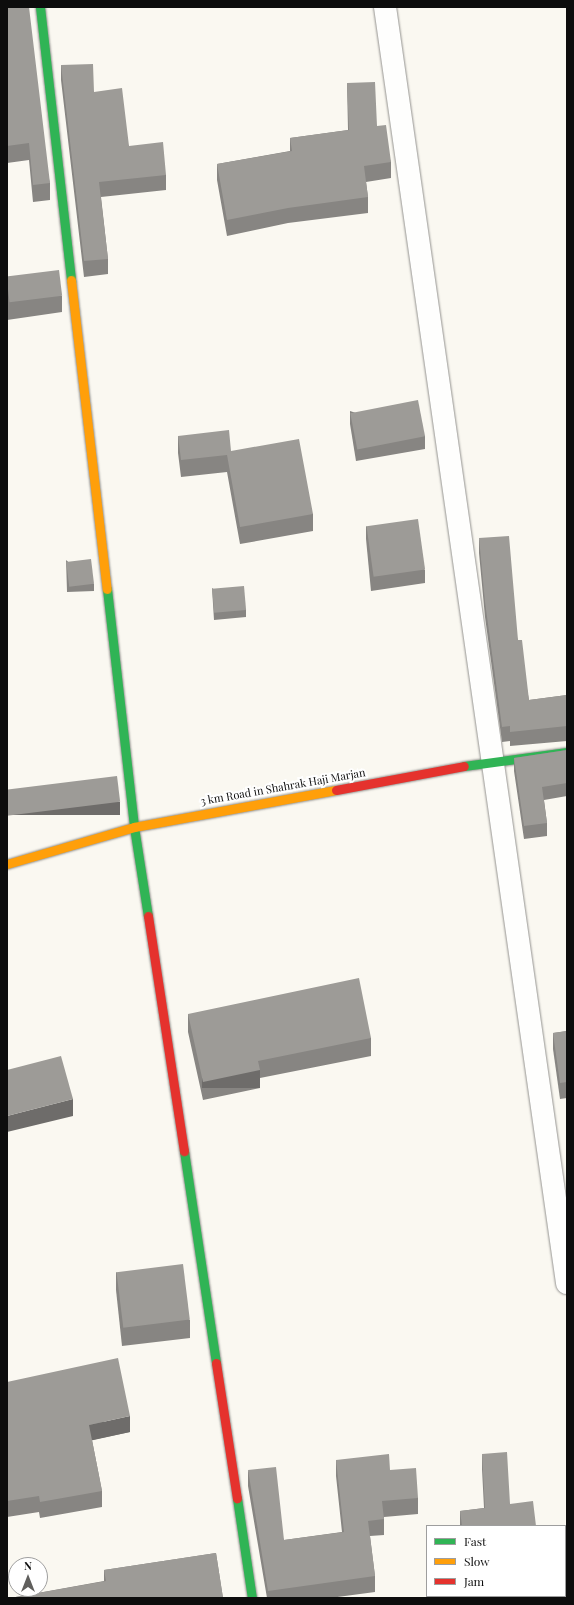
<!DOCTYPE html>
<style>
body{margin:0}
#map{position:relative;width:574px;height:1605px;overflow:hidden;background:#faf8f1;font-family:"Playfair Display",serif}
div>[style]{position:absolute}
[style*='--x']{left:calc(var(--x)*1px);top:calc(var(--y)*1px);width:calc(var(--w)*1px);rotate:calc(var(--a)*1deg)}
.roads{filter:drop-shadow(0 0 1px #949390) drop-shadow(0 0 1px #949390)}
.street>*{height:22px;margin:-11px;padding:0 11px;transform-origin:11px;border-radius:11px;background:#fefefd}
.fast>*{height:9px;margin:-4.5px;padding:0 4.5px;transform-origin:4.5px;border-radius:4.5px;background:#30b455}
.slow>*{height:9px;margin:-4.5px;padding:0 4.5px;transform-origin:4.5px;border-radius:4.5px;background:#ff9f0a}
.jam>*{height:9px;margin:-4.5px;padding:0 4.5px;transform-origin:4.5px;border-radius:4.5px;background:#e5322d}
.wall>*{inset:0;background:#878582}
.shaded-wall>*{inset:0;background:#6e6c6a;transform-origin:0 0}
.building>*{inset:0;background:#9d9b97;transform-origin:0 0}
span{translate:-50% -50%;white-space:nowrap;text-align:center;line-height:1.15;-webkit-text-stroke:4px #fff;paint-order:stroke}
.street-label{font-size:11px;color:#0d0d0d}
.frame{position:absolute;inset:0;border:8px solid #0d0d0d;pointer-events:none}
.legend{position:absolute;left:426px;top:1525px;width:140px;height:72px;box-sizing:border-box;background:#fff;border:1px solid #9e9e9e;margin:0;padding:5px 7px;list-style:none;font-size:12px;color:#0d0d0d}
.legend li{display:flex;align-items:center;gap:8px;height:20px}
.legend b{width:20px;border:1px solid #9e9e9e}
.north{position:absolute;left:8px;top:1557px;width:40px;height:40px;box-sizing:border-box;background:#fff;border:1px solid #9e9e9e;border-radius:50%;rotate:0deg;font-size:11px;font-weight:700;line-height:16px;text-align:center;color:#0d0d0d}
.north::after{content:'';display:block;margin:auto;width:14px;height:18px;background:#605f5d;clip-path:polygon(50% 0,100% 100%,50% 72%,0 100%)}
</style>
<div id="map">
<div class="roads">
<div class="street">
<div style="--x:385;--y:7;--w:1289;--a:81.88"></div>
</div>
<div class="fast">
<div style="--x:40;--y:7;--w:275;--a:83.5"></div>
<div style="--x:107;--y:589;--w:240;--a:83.5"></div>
<div style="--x:134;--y:827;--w:90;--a:81.1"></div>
<div style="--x:464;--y:766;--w:104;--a:-7.7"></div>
<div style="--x:184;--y:1151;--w:214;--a:81.4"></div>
<div style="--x:237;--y:1498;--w:101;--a:81.5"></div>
</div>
<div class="slow">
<div style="--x:71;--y:280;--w:311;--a:83.4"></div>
<div style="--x:7;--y:864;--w:132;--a:-16.2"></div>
<div style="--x:134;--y:827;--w:205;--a:-10.4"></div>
</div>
<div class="jam">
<div style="--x:336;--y:790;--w:130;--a:-10.6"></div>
<div style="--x:148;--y:916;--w:238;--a:81.3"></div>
<div style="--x:216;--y:1363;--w:137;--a:81.2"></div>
</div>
</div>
<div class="wall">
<div style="clip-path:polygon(7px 7px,50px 183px,50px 200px,33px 202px,29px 160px,7px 163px)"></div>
<div style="clip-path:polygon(61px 65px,94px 92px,129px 146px,166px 175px,166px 190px,101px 197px,108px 259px,108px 274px,84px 277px,61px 80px)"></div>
<div style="clip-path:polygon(347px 83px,377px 126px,391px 162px,391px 178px,366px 182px,368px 197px,368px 213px,288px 223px,227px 236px,217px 180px,217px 164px,290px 151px,290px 138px,348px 130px)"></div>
<div style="clip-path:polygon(7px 278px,62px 296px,62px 312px,7px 320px)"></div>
<div style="clip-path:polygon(350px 411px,425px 436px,425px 449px,356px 461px,350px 424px)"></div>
<div style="clip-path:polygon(178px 436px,231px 451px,313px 514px,313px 531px,240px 544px,227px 472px,181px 477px,178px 453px)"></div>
<div style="clip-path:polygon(366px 526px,425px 570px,425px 583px,371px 591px,366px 539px)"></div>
<div style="clip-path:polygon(479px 538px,518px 640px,529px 700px,567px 695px,567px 741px,510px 746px,510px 741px,502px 742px,485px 617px,479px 553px)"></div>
<div style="clip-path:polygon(66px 560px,94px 584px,94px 591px,67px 592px)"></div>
<div style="clip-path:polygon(212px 588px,246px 610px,246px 617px,214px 620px)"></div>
<div style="clip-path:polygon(567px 750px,567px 796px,544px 800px,547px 823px,547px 836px,524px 839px,514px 771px,514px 758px)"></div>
<div style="clip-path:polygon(188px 1014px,371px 1038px,371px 1056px,260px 1078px,260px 1088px,203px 1100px,188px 1032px)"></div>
<div style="clip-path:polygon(567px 1031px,567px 1098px,560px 1099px,553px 1049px,553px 1033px)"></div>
<div style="clip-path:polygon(116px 1272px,190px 1320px,190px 1338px,122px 1346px,116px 1290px)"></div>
<div style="clip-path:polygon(7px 1382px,130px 1432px,92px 1440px,102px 1491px,102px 1507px,40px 1518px,39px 1512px,7px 1517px)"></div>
<div style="clip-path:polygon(482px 1454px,510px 1504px,536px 1526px,460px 1526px,460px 1511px,484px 1508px,482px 1469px)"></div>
<div style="clip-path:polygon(336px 1460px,390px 1470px,418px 1498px,418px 1514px,384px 1517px,384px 1535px,370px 1536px,375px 1576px,375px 1592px,330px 1598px,267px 1598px,248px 1486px,248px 1470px,284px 1540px,342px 1532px,336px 1476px)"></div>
<div style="clip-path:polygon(216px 1553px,223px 1598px,10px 1598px,104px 1581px,104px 1570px)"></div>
</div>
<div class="shaded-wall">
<div style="left:120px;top:802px;width:13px;height:117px;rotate:90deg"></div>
<div style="left:7px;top:941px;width:1px;height:13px"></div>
<div style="left:260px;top:1070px;width:18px;height:58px;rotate:90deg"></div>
<div style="clip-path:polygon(73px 1099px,73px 1116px,7px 1132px,7px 1116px)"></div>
<div style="clip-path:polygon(130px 1416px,130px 1432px,89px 1441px,89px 1425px)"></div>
</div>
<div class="building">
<div style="clip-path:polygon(7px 7px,29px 7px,50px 183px,33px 185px,29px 143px,7px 146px)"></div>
<div style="clip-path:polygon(93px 64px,94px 92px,122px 88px,129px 146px,163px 142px,166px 175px,99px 182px,108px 259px,84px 261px,61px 65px)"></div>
<div style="clip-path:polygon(375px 82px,377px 126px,386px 125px,391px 162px,364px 166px,368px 197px,288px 208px,227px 220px,217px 164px,292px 151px,290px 138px,349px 130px,347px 83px)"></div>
<div style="left:59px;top:270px;width:26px;height:53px;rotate:83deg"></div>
<div style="left:418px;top:400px;width:37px;height:69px;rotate:79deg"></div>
<div style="clip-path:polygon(229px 430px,231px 451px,299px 439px,313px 514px,240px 527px,227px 455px,181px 460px,178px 436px)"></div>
<div style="left:418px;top:519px;width:51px;height:52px;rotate:82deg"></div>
<div style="clip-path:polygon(509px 536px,518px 640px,522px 640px,529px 700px,567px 695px,567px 726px,510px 732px,510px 726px,502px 727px,485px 602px,479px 538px)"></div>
<div style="left:91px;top:559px;width:25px;height:25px;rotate:83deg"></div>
<div style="left:244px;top:586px;width:24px;height:32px;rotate:85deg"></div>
<div style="clip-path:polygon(567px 750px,567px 783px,542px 787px,547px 823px,524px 826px,514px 758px)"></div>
<div style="left:117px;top:776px;width:26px;height:114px;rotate:83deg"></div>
<div style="clip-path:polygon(359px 978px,371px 1038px,258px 1061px,260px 1070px,203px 1082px,188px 1014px)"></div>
<div style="clip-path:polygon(567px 1031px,567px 1082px,560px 1083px,553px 1033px)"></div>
<div style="clip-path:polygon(61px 1056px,73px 1099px,7px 1116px,7px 1070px)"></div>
<div style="left:183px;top:1264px;width:56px;height:67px;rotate:83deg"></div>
<div style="clip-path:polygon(118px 1358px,130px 1416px,89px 1425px,102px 1491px,40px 1502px,39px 1496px,7px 1501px,7px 1382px)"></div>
<div style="clip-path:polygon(507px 1452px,510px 1504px,533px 1501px,536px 1526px,462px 1526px,460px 1511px,485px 1508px,482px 1454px)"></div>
<div style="clip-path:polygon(389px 1454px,390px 1470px,416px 1468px,418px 1498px,382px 1501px,384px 1519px,368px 1521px,375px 1576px,268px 1591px,248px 1470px,276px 1467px,284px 1540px,344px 1532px,336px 1460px)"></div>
<div style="clip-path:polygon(216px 1553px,223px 1598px,10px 1598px,106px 1581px,104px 1570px)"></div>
<div style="left:483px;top:1596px;width:61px;height:2px"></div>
</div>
<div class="street-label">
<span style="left:283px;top:787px;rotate:-10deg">3 km Road in Shahrak Haji Marjan</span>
</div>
<div class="frame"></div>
<ul class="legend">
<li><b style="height:5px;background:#30b455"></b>Fast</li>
<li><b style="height:5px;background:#ff9f0a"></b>Slow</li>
<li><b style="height:5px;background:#e5322d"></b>Jam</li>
</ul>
<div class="north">N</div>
</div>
